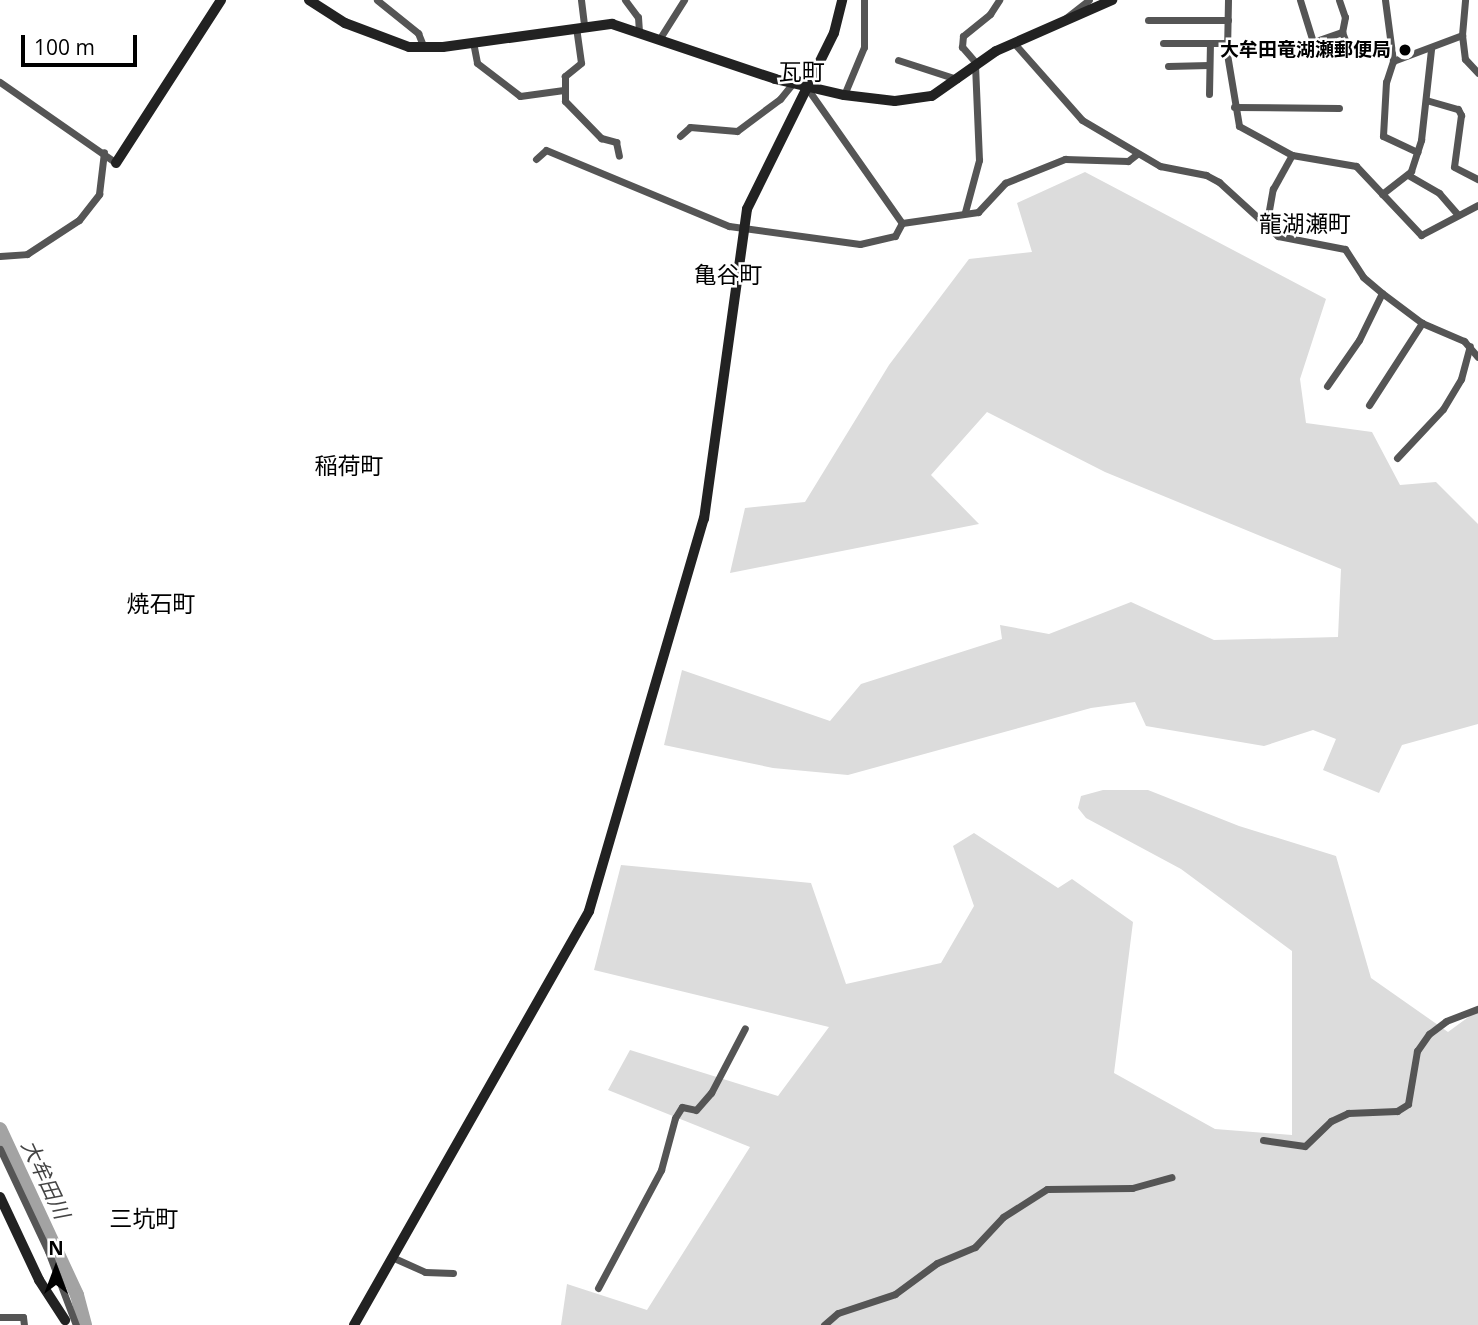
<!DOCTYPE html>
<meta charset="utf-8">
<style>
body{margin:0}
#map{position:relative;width:1478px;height:1325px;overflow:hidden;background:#fff;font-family:"Open Sans","Noto Sans JP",sans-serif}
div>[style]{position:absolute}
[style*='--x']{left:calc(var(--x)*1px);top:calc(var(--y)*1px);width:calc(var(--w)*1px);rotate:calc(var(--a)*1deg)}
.green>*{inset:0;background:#dcdcdc}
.river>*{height:14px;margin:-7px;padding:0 7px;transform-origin:7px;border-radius:7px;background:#a3a3a3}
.street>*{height:7px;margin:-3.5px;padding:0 3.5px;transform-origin:3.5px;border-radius:3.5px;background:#555}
.secondary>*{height:10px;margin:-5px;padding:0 5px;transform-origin:5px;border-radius:5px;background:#222}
.dots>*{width:19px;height:19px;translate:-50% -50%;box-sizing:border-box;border:4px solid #fff;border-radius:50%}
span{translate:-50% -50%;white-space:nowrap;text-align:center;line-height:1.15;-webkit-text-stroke:5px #fff;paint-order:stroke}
.poi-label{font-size:19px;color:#000;font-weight:700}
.right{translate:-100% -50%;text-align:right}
.water-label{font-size:21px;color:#444;font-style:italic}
.quarter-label{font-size:23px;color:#000}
.north{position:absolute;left:21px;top:1234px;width:70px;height:70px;-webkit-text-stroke:5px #fff;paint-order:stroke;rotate:0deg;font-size:19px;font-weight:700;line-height:28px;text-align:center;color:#000}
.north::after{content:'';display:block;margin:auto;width:24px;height:32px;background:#000;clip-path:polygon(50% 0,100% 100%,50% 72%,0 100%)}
.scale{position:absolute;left:21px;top:35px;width:116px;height:32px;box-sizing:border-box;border:4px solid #000;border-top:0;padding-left:9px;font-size:21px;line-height:24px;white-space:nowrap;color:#000;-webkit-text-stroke:5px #fff;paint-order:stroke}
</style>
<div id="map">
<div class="green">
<div style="clip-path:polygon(1085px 172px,1326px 299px,1300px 379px,1306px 423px,1372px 432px,1400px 485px,1436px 482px,1478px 524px,1478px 724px,1402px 745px,1379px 793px,1323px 770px,1336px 739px,1313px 730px,1264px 746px,1146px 726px,1135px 702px,1091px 708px,848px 775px,773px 768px,664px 745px,682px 670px,830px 721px,861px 684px,1002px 639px,1000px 625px,1049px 634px,1131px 602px,1214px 640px,1338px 637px,1341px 569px,1105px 472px,987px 412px,931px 475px,979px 524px,730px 573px,745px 508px,805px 502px,889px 365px,969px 259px,1032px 252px,1017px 203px)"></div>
<div style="clip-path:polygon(1103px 790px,1148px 790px,1239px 826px,1336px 856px,1371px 978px,1448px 1032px,1478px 1010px,1478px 1325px,561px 1325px,567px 1284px,647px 1310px,750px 1147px,608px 1090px,630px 1050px,778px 1096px,829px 1027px,594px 970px,621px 865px,811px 883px,846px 984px,941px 963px,974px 906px,953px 846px,974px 833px,1058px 888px,1072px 879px,1133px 922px,1114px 1073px,1215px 1129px,1292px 1135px,1292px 951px,1181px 869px,1086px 818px,1078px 808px,1081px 796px)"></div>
</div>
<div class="river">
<div style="--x:0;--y:1129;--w:183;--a:65.1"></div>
<div style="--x:77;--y:1295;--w:31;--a:75"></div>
</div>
<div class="street">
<div style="--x:377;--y:0;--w:53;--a:38.8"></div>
<div style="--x:418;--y:33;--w:16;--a:68"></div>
<div style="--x:581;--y:0;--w:25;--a:83"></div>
<div style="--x:625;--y:0;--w:21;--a:53"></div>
<div style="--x:638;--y:17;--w:15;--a:86"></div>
<div style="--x:1228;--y:0;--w:54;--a:91.1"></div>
<div style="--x:1227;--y:54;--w:73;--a:80.5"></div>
<div style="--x:1239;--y:126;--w:60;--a:28.7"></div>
<div style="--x:1292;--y:155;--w:65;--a:9.8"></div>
<div style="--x:1356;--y:166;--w:95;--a:46.7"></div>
<div style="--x:1421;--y:235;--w:64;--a:-27.8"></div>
<div style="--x:1300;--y:0;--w:44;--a:72.8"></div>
<div style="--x:1313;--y:42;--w:31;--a:-19"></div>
<div style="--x:1342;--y:32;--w:19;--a:69"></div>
<div style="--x:1339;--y:0;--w:18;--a:71"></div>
<div style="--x:1345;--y:17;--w:15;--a:101"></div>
<div style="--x:1385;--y:0;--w:62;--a:82.5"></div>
<div style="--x:1393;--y:61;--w:22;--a:108"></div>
<div style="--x:1386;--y:82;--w:54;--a:93.2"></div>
<div style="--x:1383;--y:136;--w:38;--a:25"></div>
<div style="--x:1148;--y:20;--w:80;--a:0"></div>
<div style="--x:1062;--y:21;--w:34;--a:-38"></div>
<div style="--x:576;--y:27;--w:36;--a:82"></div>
<div style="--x:581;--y:63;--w:21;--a:141"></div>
<div style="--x:565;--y:76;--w:25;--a:90"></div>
<div style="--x:565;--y:101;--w:52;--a:45.8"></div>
<div style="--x:601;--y:138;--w:16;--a:15"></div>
<div style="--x:616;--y:142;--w:14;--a:78"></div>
<div style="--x:1462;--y:35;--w:24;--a:83"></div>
<div style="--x:1465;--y:59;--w:19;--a:47"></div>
<div style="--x:660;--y:38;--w:45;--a:-57.7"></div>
<div style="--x:473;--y:42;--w:21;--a:79"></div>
<div style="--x:477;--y:63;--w:54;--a:37.5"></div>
<div style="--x:520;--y:96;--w:44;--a:-7.8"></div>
<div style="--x:1013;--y:42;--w:104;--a:48.5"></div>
<div style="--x:1082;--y:120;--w:91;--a:30.5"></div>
<div style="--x:1160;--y:166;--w:47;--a:11.1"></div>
<div style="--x:1206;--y:175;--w:15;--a:28"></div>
<div style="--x:1219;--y:182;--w:80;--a:42.5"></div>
<div style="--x:1278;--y:236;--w:68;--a:11"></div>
<div style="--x:1345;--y:249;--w:33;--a:57"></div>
<div style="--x:1363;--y:277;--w:25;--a:40"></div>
<div style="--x:1382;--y:293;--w:50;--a:36.9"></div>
<div style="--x:1422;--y:323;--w:46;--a:23.2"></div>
<div style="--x:1464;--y:341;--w:21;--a:49"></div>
<div style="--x:1163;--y:43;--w:64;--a:0"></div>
<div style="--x:898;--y:60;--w:62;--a:17.9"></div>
<div style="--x:1393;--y:61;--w:74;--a:-20.6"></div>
<div style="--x:1462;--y:35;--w:35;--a:-85"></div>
<div style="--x:977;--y:64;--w:23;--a:-131"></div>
<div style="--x:962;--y:47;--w:11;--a:-85"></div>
<div style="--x:963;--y:36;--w:35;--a:-39"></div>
<div style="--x:990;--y:14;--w:17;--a:-57"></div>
<div style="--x:1168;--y:66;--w:41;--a:-1.4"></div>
<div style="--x:0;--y:82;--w:141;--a:34.9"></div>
<div style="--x:807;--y:88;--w:165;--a:54.9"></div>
<div style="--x:1209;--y:94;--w:51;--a:-88.9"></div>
<div style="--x:844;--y:95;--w:52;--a:-67.4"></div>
<div style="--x:864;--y:47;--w:47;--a:-90"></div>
<div style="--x:1426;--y:100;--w:33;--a:16"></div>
<div style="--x:1458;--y:109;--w:7;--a:63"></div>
<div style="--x:1461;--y:115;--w:52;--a:97.7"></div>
<div style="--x:1454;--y:167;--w:27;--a:27"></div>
<div style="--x:1234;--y:107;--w:105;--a:0.5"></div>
<div style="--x:680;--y:136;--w:13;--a:-42"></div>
<div style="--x:690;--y:127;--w:47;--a:4.9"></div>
<div style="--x:737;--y:131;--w:54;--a:-36.7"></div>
<div style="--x:780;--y:99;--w:19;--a:-51"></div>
<div style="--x:536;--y:159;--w:13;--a:-42"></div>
<div style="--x:546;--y:150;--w:198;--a:22.6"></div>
<div style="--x:729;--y:226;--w:132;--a:7.8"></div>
<div style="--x:860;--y:244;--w:36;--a:-13"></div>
<div style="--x:895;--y:236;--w:15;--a:-62"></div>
<div style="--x:902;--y:223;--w:77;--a:-8.2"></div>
<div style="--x:978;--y:212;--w:40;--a:-47"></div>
<div style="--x:1005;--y:183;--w:65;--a:-21.8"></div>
<div style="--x:1065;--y:159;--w:63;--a:1.8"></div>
<div style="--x:1128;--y:161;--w:11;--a:-38"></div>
<div style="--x:1408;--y:175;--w:36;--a:30"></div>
<div style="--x:1439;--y:193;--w:29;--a:49"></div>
<div style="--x:1382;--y:194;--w:37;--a:-38"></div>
<div style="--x:1411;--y:171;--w:33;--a:-72"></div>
<div style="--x:1421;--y:140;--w:92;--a:-83.7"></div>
<div style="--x:965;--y:212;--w:54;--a:-74.9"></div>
<div style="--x:979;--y:160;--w:94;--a:-92.4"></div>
<div style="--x:1266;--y:227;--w:39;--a:-80"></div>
<div style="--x:1273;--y:189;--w:39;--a:-61"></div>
<div style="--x:0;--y:256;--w:27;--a:-4"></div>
<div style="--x:27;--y:254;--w:62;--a:-33.2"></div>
<div style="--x:79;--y:220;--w:33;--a:-52"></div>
<div style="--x:99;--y:194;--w:42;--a:-83.2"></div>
<div style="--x:1327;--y:386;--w:56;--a:-55.2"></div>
<div style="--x:1359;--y:340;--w:52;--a:-63.9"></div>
<div style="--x:1369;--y:405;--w:98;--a:-57.1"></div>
<div style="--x:1397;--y:458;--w:67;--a:-46.8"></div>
<div style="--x:1443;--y:409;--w:35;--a:-59"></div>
<div style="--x:1461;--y:379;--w:34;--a:-75"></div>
<div style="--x:1263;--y:1140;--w:42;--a:8.1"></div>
<div style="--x:1305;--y:1146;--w:36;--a:-44"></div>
<div style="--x:1331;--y:1121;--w:19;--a:-25"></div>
<div style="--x:1348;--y:1113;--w:49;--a:-2.3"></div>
<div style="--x:1397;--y:1111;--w:13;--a:-32"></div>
<div style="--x:1408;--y:1104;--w:54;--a:-80.4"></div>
<div style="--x:1417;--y:1051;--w:21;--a:-55"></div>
<div style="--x:1429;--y:1034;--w:21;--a:-37"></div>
<div style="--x:1446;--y:1021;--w:34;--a:-21"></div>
<div style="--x:0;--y:1149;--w:113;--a:64.8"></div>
<div style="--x:48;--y:1251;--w:79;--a:69.3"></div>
<div style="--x:394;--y:1258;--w:34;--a:24"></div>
<div style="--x:425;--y:1272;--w:28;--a:2"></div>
<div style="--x:598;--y:1288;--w:134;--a:-61.9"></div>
<div style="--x:661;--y:1170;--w:54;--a:-74.9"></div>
<div style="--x:675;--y:1118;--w:13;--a:-58"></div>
<div style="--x:682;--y:1107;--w:14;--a:12"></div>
<div style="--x:696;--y:1110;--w:23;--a:-49"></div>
<div style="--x:711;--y:1093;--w:73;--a:-62.4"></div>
<div style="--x:0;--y:1317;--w:23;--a:0"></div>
<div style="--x:23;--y:1317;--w:8;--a:83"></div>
<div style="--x:824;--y:1325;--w:18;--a:-41"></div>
<div style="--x:838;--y:1313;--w:60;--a:-18.4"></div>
<div style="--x:895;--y:1294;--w:52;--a:-36.4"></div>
<div style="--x:937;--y:1263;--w:41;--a:-22.8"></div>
<div style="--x:975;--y:1247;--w:41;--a:-47"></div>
<div style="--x:1003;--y:1217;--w:52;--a:-32.5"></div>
<div style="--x:1047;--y:1189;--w:85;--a:-0.7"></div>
<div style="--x:1132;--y:1188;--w:41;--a:-15.4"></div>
</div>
<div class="secondary">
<div style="--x:309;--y:0;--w:43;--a:32.6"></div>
<div style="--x:345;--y:23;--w:68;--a:20.6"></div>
<div style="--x:409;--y:47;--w:34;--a:0"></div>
<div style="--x:443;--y:47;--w:171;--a:-7.8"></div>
<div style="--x:612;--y:24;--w:172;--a:18.6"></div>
<div style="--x:775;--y:79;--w:71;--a:13.1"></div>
<div style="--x:844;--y:95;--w:51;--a:6.7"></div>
<div style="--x:895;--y:101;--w:37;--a:-8"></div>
<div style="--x:932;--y:96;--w:78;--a:-35.1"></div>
<div style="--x:996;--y:51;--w:127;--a:-23.7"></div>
<div style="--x:116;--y:163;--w:194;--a:-57.2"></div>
<div style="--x:0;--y:1197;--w:92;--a:64.8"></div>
<div style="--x:39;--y:1280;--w:48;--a:57"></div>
<div style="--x:354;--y:1325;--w:476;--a:-60.4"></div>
<div style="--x:589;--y:911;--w:409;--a:-73.7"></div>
<div style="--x:704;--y:519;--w:313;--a:-82.1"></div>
<div style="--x:747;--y:209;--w:196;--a:-63.7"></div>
<div style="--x:834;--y:33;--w:34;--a:-76"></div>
</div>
<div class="dots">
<div style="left:1405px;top:50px;background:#000"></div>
</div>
<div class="poi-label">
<span class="right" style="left:1391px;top:50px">大牟田竜湖瀬郵便局</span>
</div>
<div class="water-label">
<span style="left:46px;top:1179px;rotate:65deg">大牟田川</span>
</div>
<div class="quarter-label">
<span style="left:802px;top:71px">瓦町</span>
<span style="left:1305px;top:223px">龍湖瀬町</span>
<span style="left:728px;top:274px">亀谷町</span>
<span style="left:349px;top:465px">稲荷町</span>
<span style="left:161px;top:603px">焼石町</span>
<span style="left:144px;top:1218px">三坑町</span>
</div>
<div class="north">N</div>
<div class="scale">100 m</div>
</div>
